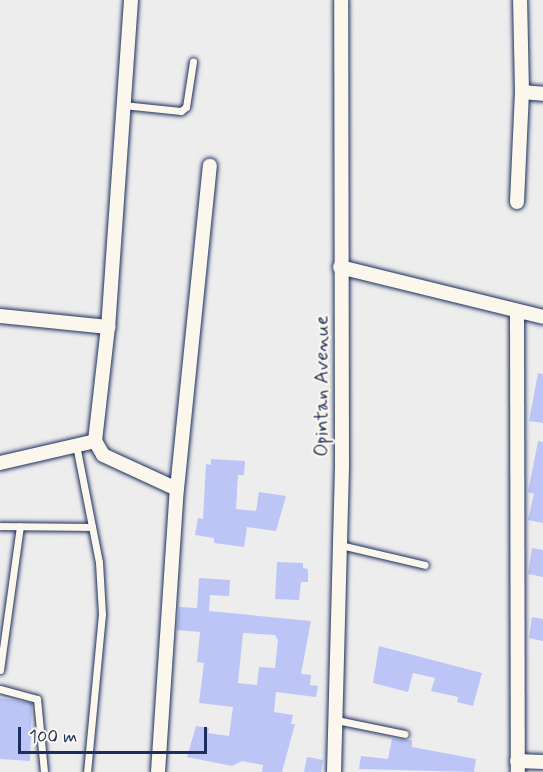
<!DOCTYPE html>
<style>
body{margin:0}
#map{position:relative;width:543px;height:772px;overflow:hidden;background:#eeedee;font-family:Mynerve,sans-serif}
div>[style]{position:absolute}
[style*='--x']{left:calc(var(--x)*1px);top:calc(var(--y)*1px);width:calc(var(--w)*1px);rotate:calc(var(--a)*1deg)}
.building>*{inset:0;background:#bcc5f6}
.roads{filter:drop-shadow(0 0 2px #1b2f5e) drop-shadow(0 0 2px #1b2f5e)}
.service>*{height:7px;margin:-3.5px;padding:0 3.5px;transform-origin:3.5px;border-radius:3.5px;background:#fbf7ec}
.minor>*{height:14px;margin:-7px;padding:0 7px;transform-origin:7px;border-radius:7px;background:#fbf7ec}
span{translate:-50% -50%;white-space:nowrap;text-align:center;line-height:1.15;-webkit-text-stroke:4.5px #fbf7ec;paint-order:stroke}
.street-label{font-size:20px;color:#1b2f5e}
.scale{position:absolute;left:18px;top:727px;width:189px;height:27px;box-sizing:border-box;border:3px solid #1b2f5e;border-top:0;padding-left:8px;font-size:18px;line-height:21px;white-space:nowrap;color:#1b2f5e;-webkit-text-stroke:4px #fbf7ec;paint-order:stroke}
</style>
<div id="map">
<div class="building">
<div style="clip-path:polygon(538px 373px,543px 374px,543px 423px,529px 421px)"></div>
<div style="clip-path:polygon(538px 441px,543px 442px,543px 523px,528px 520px,534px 494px,528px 492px)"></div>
<div style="clip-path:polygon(211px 459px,245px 461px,244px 475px,238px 475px,236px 509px,256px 511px,259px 492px,286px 496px,276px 531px,247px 527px,244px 547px,214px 543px,214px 538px,195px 535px,198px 518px,203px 519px,206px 464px,211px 465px)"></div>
<div style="clip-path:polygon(532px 548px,543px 550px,543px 577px,528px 574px)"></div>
<div style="clip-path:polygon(277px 562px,303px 563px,303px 568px,308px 569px,308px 582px,301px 582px,299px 600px,275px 599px)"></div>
<div style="clip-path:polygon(evenodd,199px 578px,230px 580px,229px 596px,210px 595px,209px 611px,311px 621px,301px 674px,311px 675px,310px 685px,318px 686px,316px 697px,276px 692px,274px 712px,293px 715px,291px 724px,295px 724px,282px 772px,262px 772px,263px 765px,242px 761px,232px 766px,187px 757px,196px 726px,209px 728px,208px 733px,229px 736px,233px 707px,199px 703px,204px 663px,197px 662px,200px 632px,177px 630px,179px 607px,197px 608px,199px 578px,243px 633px,275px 635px,278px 640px,275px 668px,259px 667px,257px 685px,238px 683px,243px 633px)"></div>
<div style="clip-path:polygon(532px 617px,543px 619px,543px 641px,529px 638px)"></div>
<div style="clip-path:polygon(379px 646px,482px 673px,473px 706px,457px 702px,458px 697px,431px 691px,435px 678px,413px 673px,408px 692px,373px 683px)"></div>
<div style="clip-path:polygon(0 698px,32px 703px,30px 761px,0 759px)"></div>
<div style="clip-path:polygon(392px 739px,412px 740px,412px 747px,476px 759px,474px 772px,359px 769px,361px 756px,388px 759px)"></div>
<div style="clip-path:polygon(307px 757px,323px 760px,321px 772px,304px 772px)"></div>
</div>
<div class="roads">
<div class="service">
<div style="--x:123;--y:105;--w:58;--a:5.9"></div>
<div style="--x:181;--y:111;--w:6;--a:-39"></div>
<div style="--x:186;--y:107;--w:46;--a:-81.2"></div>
<div style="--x:76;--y:445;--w:119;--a:78.9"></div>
<div style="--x:99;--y:562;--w:52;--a:86.7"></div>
<div style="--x:102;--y:614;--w:159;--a:95.4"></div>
<div style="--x:0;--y:526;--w:92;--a:0.6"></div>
<div style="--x:340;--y:545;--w:87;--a:13.2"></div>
<div style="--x:0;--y:670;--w:145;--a:-82.1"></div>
<div style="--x:0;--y:689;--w:38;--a:15"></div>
<div style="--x:37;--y:699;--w:73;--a:84.5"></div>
<div style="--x:336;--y:720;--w:70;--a:11.5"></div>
</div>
<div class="minor">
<div style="--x:131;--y:0;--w:328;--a:94"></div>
<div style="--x:108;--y:327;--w:115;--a:96.5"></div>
<div style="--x:95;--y:441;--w:16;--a:60"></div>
<div style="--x:103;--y:455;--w:81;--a:24.7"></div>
<div style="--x:522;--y:92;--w:21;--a:5"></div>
<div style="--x:517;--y:202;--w:110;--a:-87.4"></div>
<div style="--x:522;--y:92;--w:92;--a:-91.2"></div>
<div style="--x:340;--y:267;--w:209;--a:13.8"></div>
<div style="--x:517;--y:312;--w:460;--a:89.9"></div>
<div style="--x:0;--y:316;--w:109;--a:5.8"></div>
<div style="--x:0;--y:463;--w:98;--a:-13"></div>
<div style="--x:517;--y:761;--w:26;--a:2"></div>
<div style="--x:158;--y:772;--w:284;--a:-86.2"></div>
<div style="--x:177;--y:489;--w:325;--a:-84.2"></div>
<div style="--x:334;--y:772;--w:305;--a:-88.5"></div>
<div style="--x:342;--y:467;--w:467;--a:-90.1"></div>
</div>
</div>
<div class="street-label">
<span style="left:322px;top:386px;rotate:-90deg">Opintan Avenue</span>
</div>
<div class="scale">100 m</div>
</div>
